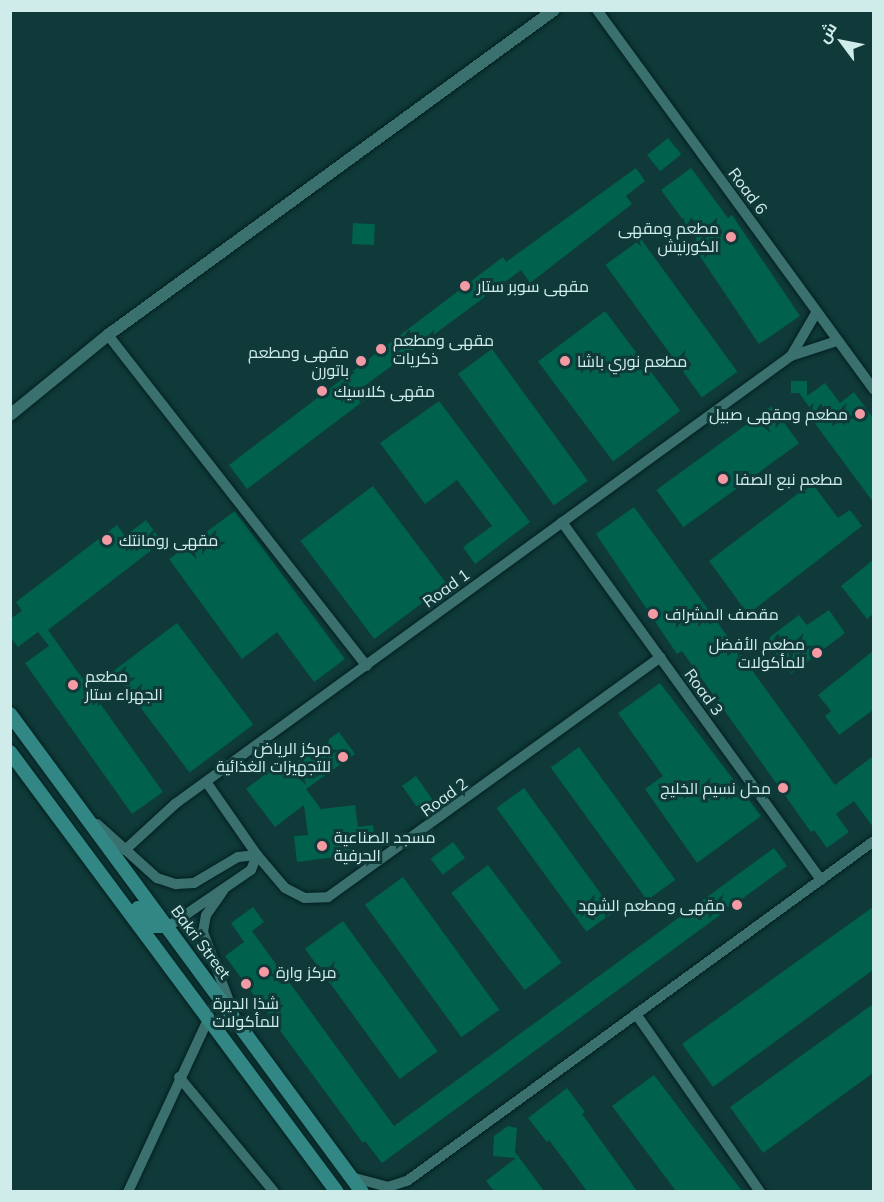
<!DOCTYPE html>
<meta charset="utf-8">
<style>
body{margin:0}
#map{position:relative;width:884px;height:1202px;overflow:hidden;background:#0f3a39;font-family:Mulish,Cairo,sans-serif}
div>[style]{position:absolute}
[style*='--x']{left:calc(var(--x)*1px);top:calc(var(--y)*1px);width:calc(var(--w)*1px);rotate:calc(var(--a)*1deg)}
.building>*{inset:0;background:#00614d;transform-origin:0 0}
.roads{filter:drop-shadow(0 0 2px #03201f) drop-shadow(0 0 2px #03201f)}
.minor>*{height:10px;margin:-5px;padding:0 5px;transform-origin:5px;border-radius:5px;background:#3a706e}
.tertiary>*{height:12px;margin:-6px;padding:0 6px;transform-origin:6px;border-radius:6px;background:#3a706e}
.secondary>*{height:14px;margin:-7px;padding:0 7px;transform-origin:7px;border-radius:7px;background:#328684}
.dots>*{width:16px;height:16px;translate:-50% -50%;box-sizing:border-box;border:3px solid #0f3a39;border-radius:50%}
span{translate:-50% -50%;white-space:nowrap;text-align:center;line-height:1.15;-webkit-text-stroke:6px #0f3a39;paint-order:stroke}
.street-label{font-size:16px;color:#d0ecea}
.poi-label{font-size:16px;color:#d0ecea}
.right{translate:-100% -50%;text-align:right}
.left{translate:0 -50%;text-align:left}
.frame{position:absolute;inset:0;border:12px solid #d0ecea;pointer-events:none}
.north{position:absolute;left:812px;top:12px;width:60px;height:60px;-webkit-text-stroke:4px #0f3a39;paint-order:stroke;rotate:302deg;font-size:16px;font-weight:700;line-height:24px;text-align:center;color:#d0ecea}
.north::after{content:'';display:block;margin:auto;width:21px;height:27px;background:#d0ecea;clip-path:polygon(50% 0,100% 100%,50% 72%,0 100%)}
</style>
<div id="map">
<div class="building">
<div style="left:668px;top:138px;width:21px;height:27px;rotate:51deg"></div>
<div style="clip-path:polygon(636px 168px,645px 181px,626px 196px,632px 204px,530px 283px,521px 270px,363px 387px,370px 396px,247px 489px,229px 465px,503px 257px,506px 262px)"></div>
<div style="clip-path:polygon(691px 168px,728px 218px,732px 215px,800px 316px,759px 344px,691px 243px,697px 239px,661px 190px)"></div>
<div style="left:353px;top:223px;width:22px;height:21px;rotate:3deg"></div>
<div style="left:641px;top:239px;width:164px;height:44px;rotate:54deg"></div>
<div style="left:605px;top:311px;width:125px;height:84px;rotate:53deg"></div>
<div style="left:492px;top:349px;width:163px;height:42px;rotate:54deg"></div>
<div style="clip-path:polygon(791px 381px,807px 381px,807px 396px,825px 383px,840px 403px,854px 392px,873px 418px,873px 502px,814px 422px,818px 419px,799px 393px,791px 393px)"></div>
<div style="clip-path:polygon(439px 401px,530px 522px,475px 564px,463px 547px,492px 526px,457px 480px,425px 504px,380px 443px)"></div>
<div style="left:772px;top:406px;width:46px;height:143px;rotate:54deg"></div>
<div style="clip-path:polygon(812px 483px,838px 518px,850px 510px,862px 526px,748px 614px,709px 561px)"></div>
<div style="left:373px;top:486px;width:123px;height:91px;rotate:53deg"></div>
<div style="clip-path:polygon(634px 507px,835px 785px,873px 756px,873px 827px,854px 801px,836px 814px,849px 832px,827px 848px,814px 830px,811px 832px,682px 651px,677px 654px,596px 534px)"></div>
<div style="clip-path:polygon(235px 511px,345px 659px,314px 682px,277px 632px,242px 659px,169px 559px)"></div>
<div style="clip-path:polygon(146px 520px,162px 542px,48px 630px,163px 792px,132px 814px,25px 663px,49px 646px,38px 632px,18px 647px,10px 637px,10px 619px,22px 611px,16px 602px,117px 525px,125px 536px)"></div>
<div style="clip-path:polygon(873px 560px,873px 614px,867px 619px,841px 586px)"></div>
<div style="clip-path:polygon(829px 610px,845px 633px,791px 674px,766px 640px,799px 615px,807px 625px)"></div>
<div style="left:177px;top:623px;width:127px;height:80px;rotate:53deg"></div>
<div style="clip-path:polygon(873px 651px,873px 710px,839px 735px,825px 716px,831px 711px,818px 695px)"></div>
<div style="clip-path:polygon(660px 683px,761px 816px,697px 863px,645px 789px,663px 776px,618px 713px)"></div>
<div style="clip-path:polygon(339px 732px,355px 754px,306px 789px,321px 809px,355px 805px,358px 827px,373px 825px,375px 842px,350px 845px,351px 855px,297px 862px,294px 836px,308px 835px,304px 805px,275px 827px,246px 789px,284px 760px,290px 767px)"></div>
<div style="left:579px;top:747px;width:164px;height:35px;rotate:54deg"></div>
<div style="left:416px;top:776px;width:29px;height:17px;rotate:55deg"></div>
<div style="left:524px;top:788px;width:153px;height:34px;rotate:54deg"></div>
<div style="left:453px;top:842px;width:20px;height:28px;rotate:53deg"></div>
<div style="clip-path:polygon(774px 848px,787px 866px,382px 1163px,365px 1141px,363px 1143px,225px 956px,244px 942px,231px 923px,253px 907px,264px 922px,252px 931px,394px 1126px)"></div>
<div style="left:488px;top:865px;width:122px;height:46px;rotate:53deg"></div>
<div style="left:403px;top:877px;width:164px;height:47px;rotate:54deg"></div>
<div style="clip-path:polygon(873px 907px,873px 970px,713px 1087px,682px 1044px)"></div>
<div style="left:343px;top:921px;width:161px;height:47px;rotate:54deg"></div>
<div style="clip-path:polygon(873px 1004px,873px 1073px,763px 1153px,730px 1107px)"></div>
<div style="clip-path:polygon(654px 1075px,719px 1161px,742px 1191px,676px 1191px,612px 1106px)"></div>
<div style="clip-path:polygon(567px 1088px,585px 1112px,582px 1114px,637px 1191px,587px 1191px,549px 1140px,547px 1142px,528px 1118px)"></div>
<div style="clip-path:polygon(508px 1126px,517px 1128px,515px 1152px,544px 1191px,494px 1191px,486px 1181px,516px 1158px,493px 1156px,494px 1136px)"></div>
</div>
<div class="roads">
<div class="minor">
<div style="--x:597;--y:10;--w:470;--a:53.9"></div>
<div style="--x:108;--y:335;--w:420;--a:52"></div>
<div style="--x:791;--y:356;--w:50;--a:-59.8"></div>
<div style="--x:562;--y:522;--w:442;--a:54.1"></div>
<div style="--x:207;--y:783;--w:88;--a:55.2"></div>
<div style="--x:257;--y:855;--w:43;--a:49.7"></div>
<div style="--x:285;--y:888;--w:22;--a:27"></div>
<div style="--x:305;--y:898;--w:23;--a:-2"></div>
<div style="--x:328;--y:897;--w:410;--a:-35.8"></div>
<div style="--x:97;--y:824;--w:81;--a:42"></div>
<div style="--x:157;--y:878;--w:20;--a:18"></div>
<div style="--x:176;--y:884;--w:18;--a:-3"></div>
<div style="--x:194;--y:883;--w:51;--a:-30.6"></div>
<div style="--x:238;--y:857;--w:19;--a:-6"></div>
<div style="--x:125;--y:850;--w:68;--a:-42.6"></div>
<div style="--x:175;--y:804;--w:762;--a:-36.03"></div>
<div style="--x:791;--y:356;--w:48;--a:-18.1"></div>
<div style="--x:223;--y:891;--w:29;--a:125"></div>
<div style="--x:206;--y:915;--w:17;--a:100"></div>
<div style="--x:203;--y:932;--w:82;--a:69.4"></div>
<div style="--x:169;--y:926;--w:99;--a:-34.3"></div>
<div style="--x:251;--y:870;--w:16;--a:-68"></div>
<div style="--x:636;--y:1014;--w:217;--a:55.1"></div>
<div style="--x:179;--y:1077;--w:149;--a:50.4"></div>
<div style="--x:351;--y:1177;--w:38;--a:15"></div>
<div style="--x:388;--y:1187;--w:20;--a:-18"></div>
<div style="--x:407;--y:1181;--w:578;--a:-36.06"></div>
<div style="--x:128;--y:1192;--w:190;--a:-65.1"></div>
</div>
<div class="tertiary">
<div style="--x:10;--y:415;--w:127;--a:-39.2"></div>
<div style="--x:108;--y:335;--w:552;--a:-36.08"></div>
</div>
<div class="secondary">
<div style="--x:10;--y:714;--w:594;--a:53.63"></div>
<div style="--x:10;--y:752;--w:548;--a:53.38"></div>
<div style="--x:138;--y:908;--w:23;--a:52"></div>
<div style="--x:152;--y:926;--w:17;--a:0"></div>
</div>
</div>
<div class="dots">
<div style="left:731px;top:237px;background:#f49aa5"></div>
<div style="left:465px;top:286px;background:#f49aa5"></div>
<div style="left:381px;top:349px;background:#f49aa5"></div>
<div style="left:361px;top:361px;background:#f49aa5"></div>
<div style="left:565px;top:361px;background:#f49aa5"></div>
<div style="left:322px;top:391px;background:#f49aa5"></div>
<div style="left:860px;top:414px;background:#f49aa5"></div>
<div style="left:723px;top:479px;background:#f49aa5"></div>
<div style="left:107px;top:540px;background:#f49aa5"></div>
<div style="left:653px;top:614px;background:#f49aa5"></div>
<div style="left:817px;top:653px;background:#f49aa5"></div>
<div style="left:73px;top:685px;background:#f49aa5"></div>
<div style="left:343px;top:757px;background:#f49aa5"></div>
<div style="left:783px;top:788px;background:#f49aa5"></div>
<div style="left:322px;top:846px;background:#f49aa5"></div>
<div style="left:737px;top:905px;background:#f49aa5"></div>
<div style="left:264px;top:972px;background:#f49aa5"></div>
<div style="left:246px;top:984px;background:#f49aa5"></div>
</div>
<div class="street-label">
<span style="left:748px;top:191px;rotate:53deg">Road 6</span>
<span style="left:446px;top:588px;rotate:-36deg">Road 1</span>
<span style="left:704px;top:692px;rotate:54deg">Road 3</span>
<span style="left:444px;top:797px;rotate:-36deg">Road 2</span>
<span style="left:201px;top:942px;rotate:53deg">Bakri Street</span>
</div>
<div class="poi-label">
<span class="right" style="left:719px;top:237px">مطعم ومقهى<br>الكورنيش</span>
<span class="left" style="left:477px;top:286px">مقهى سوبر ستار</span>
<span class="left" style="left:393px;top:349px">مقهى ومطعم<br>ذكريات</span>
<span class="right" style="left:349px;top:361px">مقهى ومطعم<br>باتورن</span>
<span class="left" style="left:577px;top:361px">مطعم نوري باشا</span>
<span class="left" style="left:334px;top:391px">مقهى كلاسيك</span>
<span class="right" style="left:848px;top:414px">مطعم ومقهى صبيل</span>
<span class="left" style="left:735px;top:479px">مطعم نبع الصفا</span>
<span class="left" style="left:119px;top:540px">مقهى رومانتك</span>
<span class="left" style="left:665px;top:614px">مقصف المشراف</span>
<span class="right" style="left:805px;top:653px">مطعم الأفضل<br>للمأكولات</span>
<span class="left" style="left:85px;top:685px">مطعم<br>الجهراء ستار</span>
<span class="right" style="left:331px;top:757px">مركز الرياض<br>للتجهيزات الغذائية</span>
<span class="right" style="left:771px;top:788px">محل نسيم الخليج</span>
<span class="left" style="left:334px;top:846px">مسجد الصناعية<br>الحرفية</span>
<span class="right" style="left:725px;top:905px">مقهى ومطعم الشهد</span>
<span class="left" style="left:276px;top:972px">مركز وارة</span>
<span style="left:246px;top:1012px">شذا الديرة<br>للمأكولات</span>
</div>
<div class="frame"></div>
<div class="north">ش</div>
</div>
